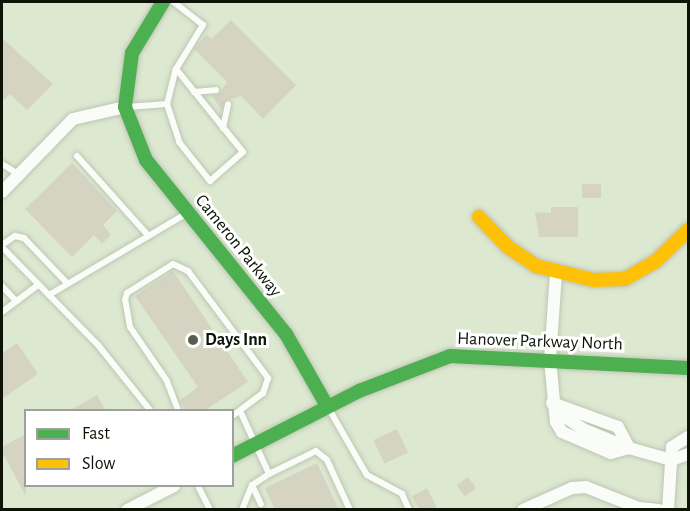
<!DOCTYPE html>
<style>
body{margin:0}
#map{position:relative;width:690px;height:511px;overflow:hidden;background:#dde8d1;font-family:"Alegreya Sans",sans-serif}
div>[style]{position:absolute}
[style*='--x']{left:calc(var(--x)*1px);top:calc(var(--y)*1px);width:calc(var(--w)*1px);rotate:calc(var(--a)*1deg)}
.building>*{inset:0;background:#d5d4c3;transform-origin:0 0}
.roads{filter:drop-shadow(0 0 2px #bdc6b3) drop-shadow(0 0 2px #bdc6b3)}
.lane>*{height:6px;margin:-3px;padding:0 3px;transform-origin:3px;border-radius:3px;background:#fafcf8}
.street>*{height:12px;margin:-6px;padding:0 6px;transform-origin:6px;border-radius:6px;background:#fafcf8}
.fast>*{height:14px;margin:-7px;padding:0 7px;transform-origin:7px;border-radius:7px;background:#4caf50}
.slow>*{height:14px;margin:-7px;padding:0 7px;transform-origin:7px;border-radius:7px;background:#ffc107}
.dots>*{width:16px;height:16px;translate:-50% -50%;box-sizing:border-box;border:3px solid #fff;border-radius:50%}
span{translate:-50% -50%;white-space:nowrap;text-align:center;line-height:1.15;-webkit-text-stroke:6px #fff;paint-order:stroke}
.street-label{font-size:18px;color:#0d1305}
.poi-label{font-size:18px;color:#0d1305;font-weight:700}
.left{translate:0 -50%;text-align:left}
.frame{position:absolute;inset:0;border:3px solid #0d1305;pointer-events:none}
.legend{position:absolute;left:24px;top:409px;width:210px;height:78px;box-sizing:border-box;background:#fff;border:2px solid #9ea19b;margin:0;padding:8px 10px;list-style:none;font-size:18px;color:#0d1305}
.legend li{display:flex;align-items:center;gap:12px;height:30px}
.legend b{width:30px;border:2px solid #9ea19b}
</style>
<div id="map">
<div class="building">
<div style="clip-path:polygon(231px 20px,296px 85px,263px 119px,241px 96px,225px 101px,222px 110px,212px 96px,219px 94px,227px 82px,194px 49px,207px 34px,211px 39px)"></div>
<div style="clip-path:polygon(2px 38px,53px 84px,27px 110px,10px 94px,2px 102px)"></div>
<div style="clip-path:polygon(72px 163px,117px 211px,103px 225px,111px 235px,102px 244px,94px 235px,72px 257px,25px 209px)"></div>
<div style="left:582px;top:184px;width:19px;height:14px"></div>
<div style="clip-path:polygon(551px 207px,578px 207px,578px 237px,539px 237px,535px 212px,551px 213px)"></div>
<div style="clip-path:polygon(173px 271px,248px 382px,204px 411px,187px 411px,180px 400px,198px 387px,135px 296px)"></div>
<div style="clip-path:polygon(17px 343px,38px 374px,2px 399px,2px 353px)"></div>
<div style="clip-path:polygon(97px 395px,106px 411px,69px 411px)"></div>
<div style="left:397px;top:429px;width:26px;height:26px;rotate:65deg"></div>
<div style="clip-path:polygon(26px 434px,26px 496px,2px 452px,2px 447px)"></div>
<div style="clip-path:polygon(317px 463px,339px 510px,275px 510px,265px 488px)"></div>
<div style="left:468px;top:477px;width:14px;height:14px;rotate:54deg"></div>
<div style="clip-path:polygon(427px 488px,438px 510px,419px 510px,412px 496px)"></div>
</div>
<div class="roads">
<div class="lane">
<div style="--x:194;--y:92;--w:22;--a:-5"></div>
<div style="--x:167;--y:104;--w:36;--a:-76"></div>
<div style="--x:127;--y:107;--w:40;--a:-4.3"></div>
<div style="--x:167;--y:104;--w:40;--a:72"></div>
<div style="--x:179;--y:142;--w:50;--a:51.5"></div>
<div style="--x:210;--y:181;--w:44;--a:-41.3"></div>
<div style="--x:243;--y:152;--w:107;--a:-128.9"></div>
<div style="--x:176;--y:69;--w:52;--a:-58.5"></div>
<div style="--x:203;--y:25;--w:37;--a:-142"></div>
<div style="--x:223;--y:128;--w:24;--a:-78"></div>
<div style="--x:77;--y:156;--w:106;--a:48.1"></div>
<div style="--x:2;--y:164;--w:19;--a:32"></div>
<div style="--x:2;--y:245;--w:16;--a:-35"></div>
<div style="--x:15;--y:236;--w:9;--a:13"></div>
<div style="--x:24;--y:238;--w:61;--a:46.3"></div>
<div style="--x:2;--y:247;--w:137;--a:45.6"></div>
<div style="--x:98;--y:345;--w:83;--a:51.3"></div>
<div style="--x:2;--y:286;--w:21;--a:47"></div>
<div style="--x:49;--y:295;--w:161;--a:-30.7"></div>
<div style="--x:2;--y:312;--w:45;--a:-36.9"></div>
<div style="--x:329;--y:409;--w:76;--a:60.1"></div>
<div style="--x:367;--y:475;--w:40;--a:28"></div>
<div style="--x:402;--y:494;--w:17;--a:66"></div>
<div style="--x:178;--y:410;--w:31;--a:-111"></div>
<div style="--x:167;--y:381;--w:65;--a:-124.4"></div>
<div style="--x:130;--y:327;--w:27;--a:-100"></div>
<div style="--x:125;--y:300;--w:7;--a:-74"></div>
<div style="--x:127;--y:293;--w:54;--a:-32.2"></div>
<div style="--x:173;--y:264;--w:17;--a:25"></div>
<div style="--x:188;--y:271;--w:134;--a:53.2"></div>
<div style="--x:268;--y:378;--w:16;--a:108"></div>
<div style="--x:263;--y:393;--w:39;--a:143"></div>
<div style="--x:241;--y:413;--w:67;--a:65.3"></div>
<div style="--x:269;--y:474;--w:20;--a:147"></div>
<div style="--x:252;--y:485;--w:27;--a:112"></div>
<div style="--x:269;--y:474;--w:52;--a:-26.1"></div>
<div style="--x:316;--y:451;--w:14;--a:39"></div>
<div style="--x:327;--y:460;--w:55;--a:65.3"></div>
<div style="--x:252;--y:485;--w:21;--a:65"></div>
<div style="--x:198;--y:486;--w:27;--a:63"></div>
</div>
<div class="street">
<div style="--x:2;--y:192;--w:102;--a:-45.8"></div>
<div style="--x:73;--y:119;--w:53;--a:-13"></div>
<div style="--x:556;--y:273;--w:86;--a:94"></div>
<div style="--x:550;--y:359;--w:63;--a:84.6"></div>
<div style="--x:556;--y:422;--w:12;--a:59"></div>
<div style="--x:562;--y:432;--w:53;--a:23.2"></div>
<div style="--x:611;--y:453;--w:19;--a:-16"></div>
<div style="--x:552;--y:403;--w:70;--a:20"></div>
<div style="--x:618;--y:427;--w:24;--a:62"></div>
<div style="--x:553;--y:404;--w:12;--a:55"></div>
<div style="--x:560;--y:414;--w:30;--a:33"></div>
<div style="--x:585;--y:430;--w:48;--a:22.2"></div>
<div style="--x:629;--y:448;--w:44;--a:15.9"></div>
<div style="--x:671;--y:460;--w:18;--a:-19"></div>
<div style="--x:127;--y:510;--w:53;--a:-27.1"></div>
<div style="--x:523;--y:510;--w:54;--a:-24.2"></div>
<div style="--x:572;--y:488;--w:14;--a:-4"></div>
<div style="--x:586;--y:487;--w:57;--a:21.6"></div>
<div style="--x:639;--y:508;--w:20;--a:6"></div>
<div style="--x:668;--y:510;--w:63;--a:-86.4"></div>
<div style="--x:672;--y:447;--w:19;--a:-32"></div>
</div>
<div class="fast">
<div style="--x:163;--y:2;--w:60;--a:121.3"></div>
<div style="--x:132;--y:53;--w:54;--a:97.4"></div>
<div style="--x:125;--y:107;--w:57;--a:68.4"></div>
<div style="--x:146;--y:160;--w:223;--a:51.2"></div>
<div style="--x:286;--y:334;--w:83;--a:60.3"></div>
<div style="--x:232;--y:456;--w:143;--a:-27.1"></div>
<div style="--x:359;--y:391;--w:97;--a:-21"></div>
<div style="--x:450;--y:356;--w:238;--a:2.9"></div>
</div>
<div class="slow">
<div style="--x:479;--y:217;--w:42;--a:46"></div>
<div style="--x:508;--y:247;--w:34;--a:34"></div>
<div style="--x:536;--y:266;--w:59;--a:13.8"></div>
<div style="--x:593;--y:280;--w:32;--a:-2"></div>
<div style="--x:625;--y:279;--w:34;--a:-30"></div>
<div style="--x:655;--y:262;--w:46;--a:-44.1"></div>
</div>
</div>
<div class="dots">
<div style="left:193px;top:340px;background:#565e4c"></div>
</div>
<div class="street-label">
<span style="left:238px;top:246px;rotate:51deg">Cameron Parkway</span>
<span style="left:540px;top:342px;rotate:2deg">Hanover Parkway North</span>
</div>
<div class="poi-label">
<span class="left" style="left:205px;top:340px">Days Inn</span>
</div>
<div class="frame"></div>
<ul class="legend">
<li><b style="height:8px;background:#4caf50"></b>Fast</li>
<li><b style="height:8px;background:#ffc107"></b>Slow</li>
</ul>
</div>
